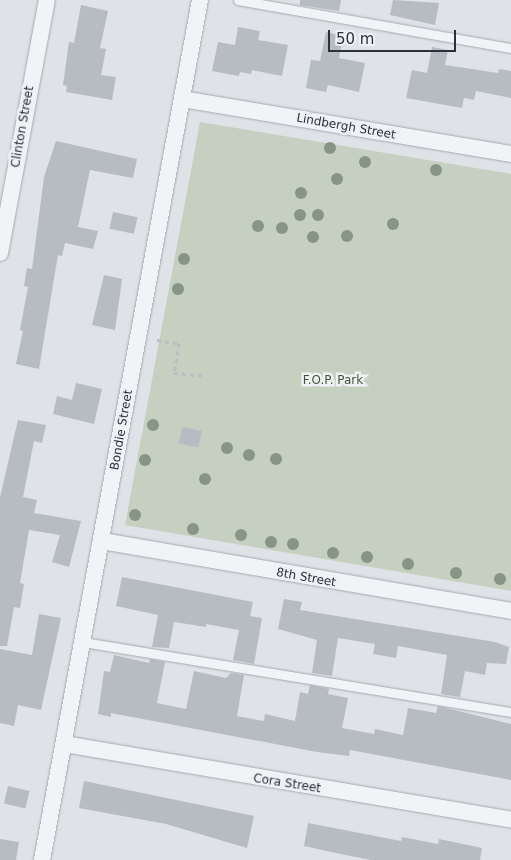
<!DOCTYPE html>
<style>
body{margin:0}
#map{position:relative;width:511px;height:860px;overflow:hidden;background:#dfe2e7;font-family:"DejaVu Sans",sans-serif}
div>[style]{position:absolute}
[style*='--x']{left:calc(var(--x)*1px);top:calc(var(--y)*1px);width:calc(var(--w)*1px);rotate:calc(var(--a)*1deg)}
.green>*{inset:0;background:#c5d0c1}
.building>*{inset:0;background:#b7bcc3;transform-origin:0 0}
.path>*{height:3px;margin-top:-1.5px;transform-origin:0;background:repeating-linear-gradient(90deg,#babdc2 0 4px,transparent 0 8px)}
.roads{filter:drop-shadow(0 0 1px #a5a9b0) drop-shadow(0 0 1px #a5a9b0)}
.lane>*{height:9px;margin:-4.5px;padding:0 4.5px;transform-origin:4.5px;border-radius:4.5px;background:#f2f3f6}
.street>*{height:16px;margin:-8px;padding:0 8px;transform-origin:8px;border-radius:8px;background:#f2f3f6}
.trees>*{width:12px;height:12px;margin:-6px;border-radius:50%;background:#879587}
span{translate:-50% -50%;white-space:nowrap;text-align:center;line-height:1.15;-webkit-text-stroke:5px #eff1f5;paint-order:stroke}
.street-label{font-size:12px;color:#2a313c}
.park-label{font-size:12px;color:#3f5639}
.scale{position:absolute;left:328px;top:30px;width:128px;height:22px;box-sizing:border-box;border:2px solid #2a313c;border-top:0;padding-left:6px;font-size:15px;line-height:18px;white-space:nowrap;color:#2a313c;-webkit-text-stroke:4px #eff1f5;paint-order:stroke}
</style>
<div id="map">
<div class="green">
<div style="clip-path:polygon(200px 122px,511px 174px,511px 591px,125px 525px)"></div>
</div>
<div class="building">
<div style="clip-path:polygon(300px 0,341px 0,339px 11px,300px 5px)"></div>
<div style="clip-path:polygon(393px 0,439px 3px,435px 25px,390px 15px)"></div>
<div style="clip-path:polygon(81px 5px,108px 11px,100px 48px,106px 49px,101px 75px,116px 77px,112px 100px,66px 92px,67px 86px,63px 85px,69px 42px,74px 43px)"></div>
<div style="clip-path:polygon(238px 27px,260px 31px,258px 40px,288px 45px,282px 76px,252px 70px,251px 74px,240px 72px,239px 76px,212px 71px,218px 42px,235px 45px)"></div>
<div style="clip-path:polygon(326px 32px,343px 36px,339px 58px,365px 63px,359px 92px,328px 85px,326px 92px,306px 88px,311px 60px,320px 61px)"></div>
<div style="clip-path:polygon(432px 47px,448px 50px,445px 65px,498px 73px,499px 69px,511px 71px,511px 98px,476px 91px,474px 100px,464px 98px,462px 108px,406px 98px,412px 70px,427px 73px)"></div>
<div style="clip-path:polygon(56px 141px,137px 159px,133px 178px,90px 170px,78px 227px,98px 231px,93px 249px,65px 243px,62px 256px,58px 255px,39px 369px,16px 364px,23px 331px,20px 330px,28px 287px,24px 286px,27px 268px,32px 269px,44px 177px)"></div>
<div style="left:113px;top:212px;width:25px;height:17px;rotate:12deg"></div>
<div style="clip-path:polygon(104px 275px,122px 279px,115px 330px,92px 325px)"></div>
<div style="clip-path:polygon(76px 383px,102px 389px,94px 424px,53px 414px,57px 396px,72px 400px)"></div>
<div style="clip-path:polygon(18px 420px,46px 425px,42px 443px,34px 441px,23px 497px,37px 500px,34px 513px,81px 521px,69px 567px,52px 562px,60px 535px,29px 530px,20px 583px,24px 584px,20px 608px,14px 607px,7px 646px,0 646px,0 497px)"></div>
<div style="left:182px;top:427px;width:20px;height:17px;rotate:11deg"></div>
<div style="clip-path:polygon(122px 577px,253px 602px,250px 616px,262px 618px,254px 664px,233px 660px,239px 630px,206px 624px,206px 627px,174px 622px,169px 648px,152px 647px,158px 615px,116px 606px)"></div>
<div style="clip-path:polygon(284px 599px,302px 602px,300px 610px,495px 642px,509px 647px,506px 664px,487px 663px,485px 675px,465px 671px,460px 697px,441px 694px,447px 655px,398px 646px,396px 658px,373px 654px,375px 644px,338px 638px,332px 676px,312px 673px,317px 640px,278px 629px)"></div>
<div style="clip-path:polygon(39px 614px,61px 618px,41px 710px,18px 705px,14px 726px,0 723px,0 649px,32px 655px)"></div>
<div style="clip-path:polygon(114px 655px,149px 663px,150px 659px,165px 662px,157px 703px,186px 709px,194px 671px,226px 678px,231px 673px,244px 675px,237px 716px,264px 721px,265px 714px,295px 721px,300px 692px,308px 694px,310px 685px,329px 689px,328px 694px,348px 698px,342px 728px,374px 734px,375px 729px,403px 735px,408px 708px,436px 713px,438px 706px,511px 724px,511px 780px,350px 750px,349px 756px,317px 752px,111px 713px,111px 717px,98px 714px,104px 671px,110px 672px)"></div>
<div style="clip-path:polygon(84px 781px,254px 816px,247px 848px,166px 824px,79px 808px)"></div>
<div style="left:8px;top:786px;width:22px;height:18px;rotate:13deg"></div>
<div style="clip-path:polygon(308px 823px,401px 841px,402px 837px,438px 844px,439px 839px,482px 848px,480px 860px,371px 860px,336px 853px,304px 846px)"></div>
<div style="clip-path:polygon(0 839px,19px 842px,16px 860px,0 860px)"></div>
</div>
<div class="path">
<div style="--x:157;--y:340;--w:24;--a:9"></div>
<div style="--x:179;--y:343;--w:30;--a:99"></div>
<div style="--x:174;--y:373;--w:32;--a:5"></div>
</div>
<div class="roads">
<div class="lane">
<div style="--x:238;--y:0;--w:277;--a:10"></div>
<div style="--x:83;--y:642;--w:434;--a:9.3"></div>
</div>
<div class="street">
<div style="--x:182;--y:99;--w:334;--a:9.5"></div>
<div style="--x:0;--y:253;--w:257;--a:-79.5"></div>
<div style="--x:102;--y:541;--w:415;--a:9.7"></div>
<div style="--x:64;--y:744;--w:453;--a:9.6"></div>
<div style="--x:42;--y:860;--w:874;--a:-79.59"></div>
</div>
</div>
<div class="trees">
<div style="left:330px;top:148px"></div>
<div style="left:365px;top:162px"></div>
<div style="left:436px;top:170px"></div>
<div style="left:337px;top:179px"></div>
<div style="left:301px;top:193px"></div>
<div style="left:300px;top:215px"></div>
<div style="left:318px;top:215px"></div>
<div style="left:393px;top:224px"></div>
<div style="left:258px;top:226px"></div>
<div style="left:282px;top:228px"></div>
<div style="left:347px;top:236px"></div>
<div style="left:313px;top:237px"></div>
<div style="left:184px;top:259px"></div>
<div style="left:178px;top:289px"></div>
<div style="left:153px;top:425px"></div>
<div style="left:227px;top:448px"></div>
<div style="left:249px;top:455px"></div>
<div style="left:276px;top:459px"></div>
<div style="left:145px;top:460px"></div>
<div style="left:205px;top:479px"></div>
<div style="left:135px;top:515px"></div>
<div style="left:193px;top:529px"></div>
<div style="left:241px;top:535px"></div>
<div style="left:271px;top:542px"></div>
<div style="left:293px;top:544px"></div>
<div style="left:333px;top:553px"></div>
<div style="left:367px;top:557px"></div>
<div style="left:408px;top:564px"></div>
<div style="left:456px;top:573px"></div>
<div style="left:500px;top:579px"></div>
</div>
<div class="street-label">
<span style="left:23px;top:127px;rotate:-80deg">Clinton Street</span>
<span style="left:346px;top:127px;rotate:10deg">Lindbergh Street</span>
<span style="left:122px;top:430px;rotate:-80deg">Bondie Street</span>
<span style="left:306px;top:578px;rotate:10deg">8th Street</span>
<span style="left:287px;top:784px;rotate:9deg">Cora Street</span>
</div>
<div class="park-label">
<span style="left:333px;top:381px">F.O.P. Park</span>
</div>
<div class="scale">50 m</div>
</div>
